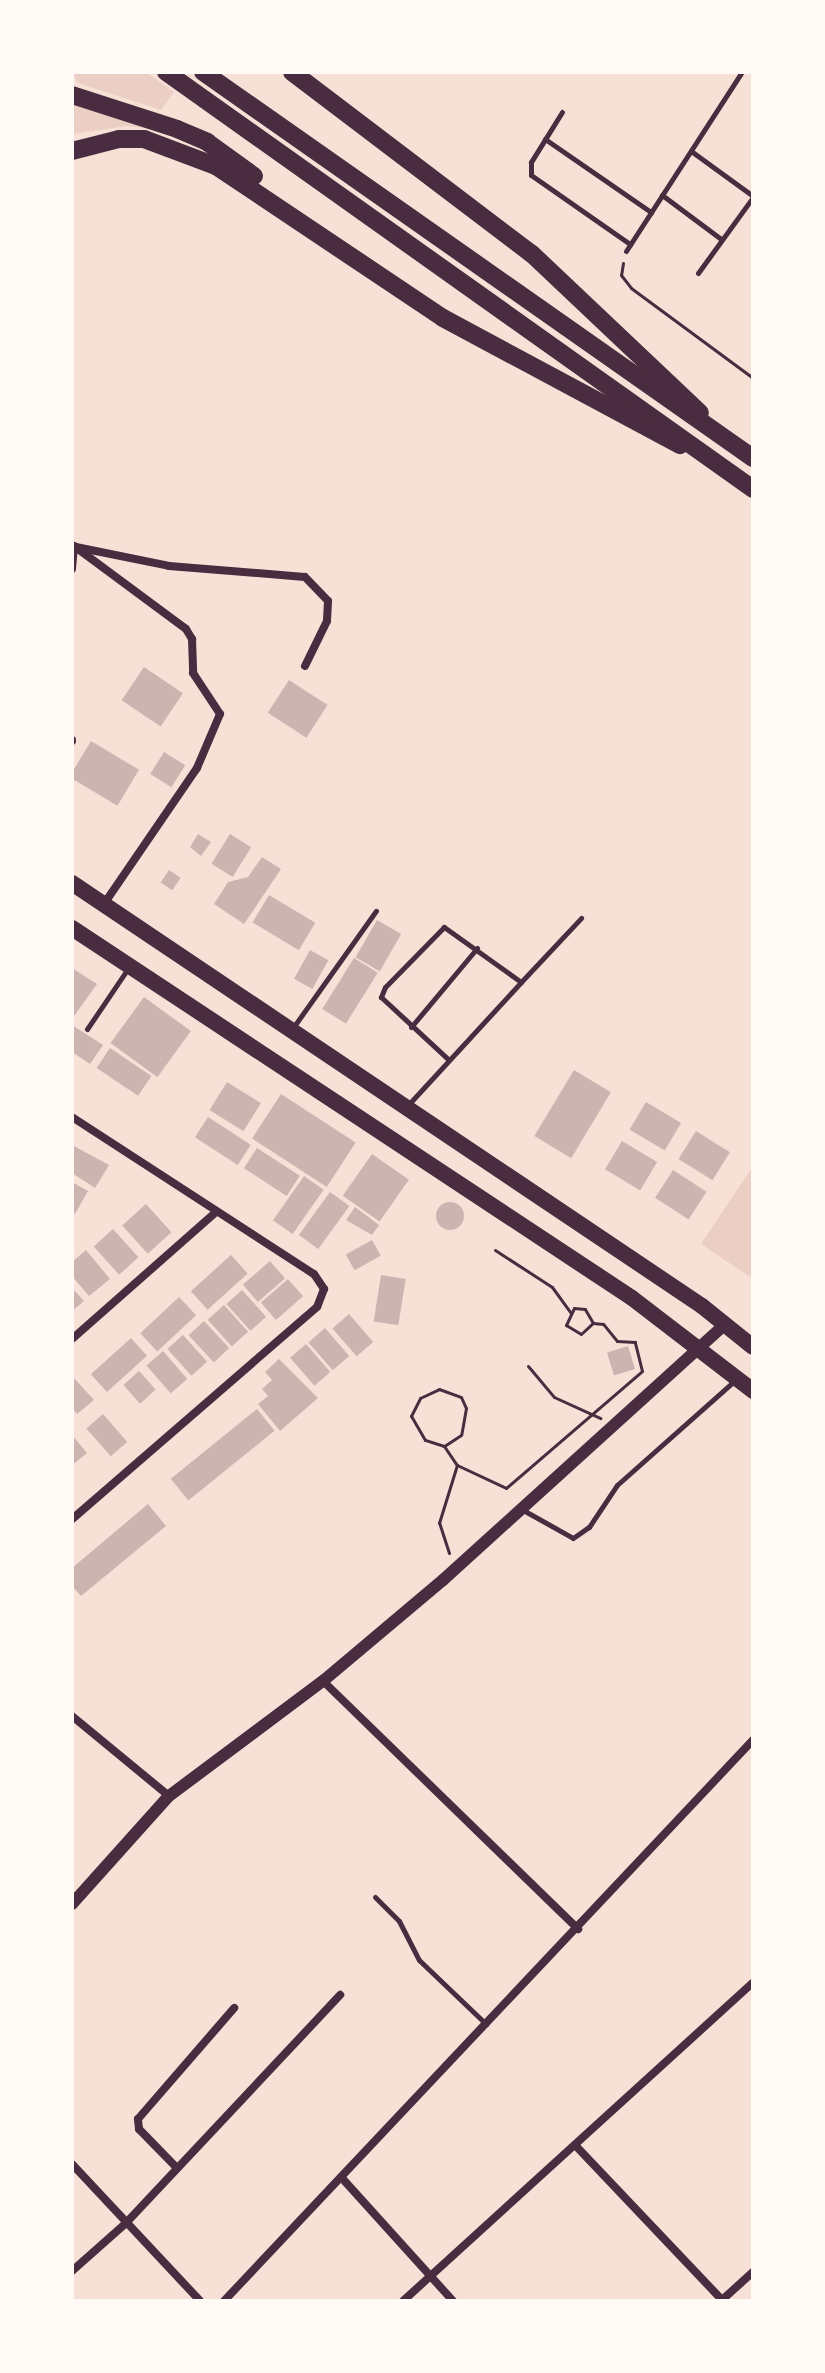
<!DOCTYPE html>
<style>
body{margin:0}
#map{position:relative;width:825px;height:2373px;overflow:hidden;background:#f7e1d7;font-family:"Archivo Narrow",sans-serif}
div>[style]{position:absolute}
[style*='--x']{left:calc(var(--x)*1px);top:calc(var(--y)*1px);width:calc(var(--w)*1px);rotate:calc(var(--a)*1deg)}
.green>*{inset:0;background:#ebcfc5}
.building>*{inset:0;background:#ccb4b1;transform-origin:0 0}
.round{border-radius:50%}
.path>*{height:3px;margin:-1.5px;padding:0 1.5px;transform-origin:1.5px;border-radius:1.5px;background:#4a2c40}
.service>*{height:5px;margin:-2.5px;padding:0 2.5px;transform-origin:2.5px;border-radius:2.5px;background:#4a2c40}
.minor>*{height:8px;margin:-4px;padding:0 4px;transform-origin:4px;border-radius:4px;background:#4a2c40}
.tertiary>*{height:12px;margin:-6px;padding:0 6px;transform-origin:6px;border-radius:6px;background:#4a2c40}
.primary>*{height:16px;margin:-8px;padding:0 8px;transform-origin:8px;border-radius:8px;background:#4a2c40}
.motorway>*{height:18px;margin:-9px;padding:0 9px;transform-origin:9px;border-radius:9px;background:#4a2c40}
span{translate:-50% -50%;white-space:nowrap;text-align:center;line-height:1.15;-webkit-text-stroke:6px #fffaf5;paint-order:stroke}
.frame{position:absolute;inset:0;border:74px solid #fffaf5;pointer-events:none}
</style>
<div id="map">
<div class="green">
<div style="clip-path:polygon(72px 72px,146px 72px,174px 92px,161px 110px,78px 83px)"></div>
<div style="clip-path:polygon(72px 101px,164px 130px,127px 126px,72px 134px)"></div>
<div style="clip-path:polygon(753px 1166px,753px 1279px,701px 1244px)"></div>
</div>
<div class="building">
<div style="left:144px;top:667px;width:47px;height:40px;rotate:34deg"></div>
<div style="left:289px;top:680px;width:46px;height:39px;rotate:33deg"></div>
<div style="left:91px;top:741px;width:56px;height:42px;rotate:31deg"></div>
<div style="left:164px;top:752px;width:25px;height:26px;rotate:32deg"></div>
<div style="clip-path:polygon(198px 834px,211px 842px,201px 856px,190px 847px)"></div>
<div style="left:230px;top:834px;width:25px;height:35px;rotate:32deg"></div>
<div style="clip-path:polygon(262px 857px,281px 869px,244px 924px,214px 904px,228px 882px,248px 877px)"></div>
<div style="left:169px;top:870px;width:14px;height:15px;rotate:34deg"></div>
<div style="left:269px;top:895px;width:54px;height:32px;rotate:31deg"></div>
<div style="left:377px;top:920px;width:28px;height:43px;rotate:30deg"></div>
<div style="left:310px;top:950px;width:21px;height:33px;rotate:29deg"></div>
<div style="left:354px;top:958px;width:28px;height:60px;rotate:32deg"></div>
<div style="clip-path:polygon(72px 968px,97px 984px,72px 1019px)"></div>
<div style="left:144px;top:997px;width:58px;height:57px;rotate:36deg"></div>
<div style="clip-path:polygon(72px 1025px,103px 1045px,90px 1064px,72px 1052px)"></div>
<div style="left:110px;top:1048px;width:50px;height:24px;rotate:34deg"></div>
<div style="left:574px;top:1070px;width:43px;height:77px;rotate:31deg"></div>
<div style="left:227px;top:1082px;width:40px;height:33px;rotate:32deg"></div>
<div style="left:281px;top:1094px;width:89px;height:53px;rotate:33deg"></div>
<div style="left:646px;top:1102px;width:41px;height:32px;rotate:31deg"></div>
<div style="left:208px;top:1117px;width:51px;height:24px;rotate:33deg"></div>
<div style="left:696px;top:1131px;width:40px;height:33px;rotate:32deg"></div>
<div style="left:622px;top:1141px;width:41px;height:33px;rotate:31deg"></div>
<div style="clip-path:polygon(72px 1145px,109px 1165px,95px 1188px,72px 1173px)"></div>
<div style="left:257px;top:1148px;width:51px;height:24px;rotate:33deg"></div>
<div style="left:372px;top:1154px;width:45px;height:51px;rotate:35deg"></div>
<div style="left:673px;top:1170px;width:40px;height:33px;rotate:33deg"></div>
<div style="left:304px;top:1176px;width:24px;height:54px;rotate:35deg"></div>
<div style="clip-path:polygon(72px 1182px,88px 1191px,75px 1214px,72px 1212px)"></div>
<div style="left:330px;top:1192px;width:24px;height:53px;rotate:36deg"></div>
<div class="round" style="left:436px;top:1202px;width:28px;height:28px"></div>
<div style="left:146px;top:1204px;width:38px;height:32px;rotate:48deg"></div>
<div style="clip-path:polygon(355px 1207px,379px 1225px,372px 1235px,346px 1220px)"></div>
<div style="left:113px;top:1229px;width:38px;height:26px;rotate:48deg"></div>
<div style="left:372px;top:1240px;width:18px;height:30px;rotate:61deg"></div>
<div style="clip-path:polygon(86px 1250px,110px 1279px,89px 1296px,72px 1276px,72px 1262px)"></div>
<div style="left:231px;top:1255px;width:25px;height:54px;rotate:48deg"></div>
<div style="left:270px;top:1261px;width:23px;height:36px;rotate:49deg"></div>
<div style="left:381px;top:1275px;width:25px;height:47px;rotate:9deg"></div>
<div style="left:288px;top:1279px;width:23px;height:36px;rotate:49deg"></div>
<div style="clip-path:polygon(72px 1288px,84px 1301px,72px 1311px)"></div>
<div style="left:242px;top:1290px;width:36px;height:21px;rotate:48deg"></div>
<div style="left:179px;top:1297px;width:25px;height:53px;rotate:47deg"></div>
<div style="left:224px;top:1305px;width:36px;height:22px;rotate:48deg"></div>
<div style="left:349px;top:1314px;width:37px;height:22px;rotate:49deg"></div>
<div style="left:204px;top:1321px;width:37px;height:21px;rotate:47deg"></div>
<div style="left:325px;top:1328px;width:37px;height:22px;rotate:49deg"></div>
<div style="left:183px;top:1335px;width:36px;height:21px;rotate:48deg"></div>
<div style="left:131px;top:1338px;width:24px;height:54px;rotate:48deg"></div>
<div style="left:306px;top:1344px;width:37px;height:21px;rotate:49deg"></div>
<div style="left:628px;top:1346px;width:24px;height:22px;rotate:73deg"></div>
<div style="left:163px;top:1351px;width:37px;height:22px;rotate:49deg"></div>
<div style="clip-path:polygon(279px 1359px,318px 1398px,280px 1431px,258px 1404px,268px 1396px,262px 1389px,272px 1380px,265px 1372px)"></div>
<div style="left:139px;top:1371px;width:25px;height:21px;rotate:48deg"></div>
<div style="clip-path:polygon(72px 1376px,94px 1400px,77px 1414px,72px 1408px)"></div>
<div style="left:257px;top:1409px;width:28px;height:111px;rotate:51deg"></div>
<div style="left:103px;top:1414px;width:37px;height:22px;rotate:49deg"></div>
<div style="clip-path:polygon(72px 1435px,87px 1453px,72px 1465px)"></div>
<div style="clip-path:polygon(148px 1504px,166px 1526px,81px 1596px,72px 1586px,72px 1568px)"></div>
</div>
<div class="path">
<div style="--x:623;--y:263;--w:12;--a:99"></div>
<div style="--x:621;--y:275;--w:16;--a:52"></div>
<div style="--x:631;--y:288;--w:152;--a:36.4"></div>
<div style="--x:495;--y:1250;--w:68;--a:33"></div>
<div style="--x:552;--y:1287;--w:31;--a:54"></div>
<div style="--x:528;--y:1366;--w:40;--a:50"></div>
<div style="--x:554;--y:1397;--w:51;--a:24.5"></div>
<div style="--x:444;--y:1446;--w:20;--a:-162"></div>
<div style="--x:425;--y:1440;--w:28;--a:-120"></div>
<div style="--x:411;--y:1416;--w:20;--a:-63"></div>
<div style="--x:420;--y:1398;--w:21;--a:-25"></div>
<div style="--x:439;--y:1389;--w:23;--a:20"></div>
<div style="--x:461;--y:1397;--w:12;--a:66"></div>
<div style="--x:466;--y:1408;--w:27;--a:100"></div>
<div style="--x:461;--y:1435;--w:20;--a:147"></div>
<div style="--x:444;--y:1446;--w:23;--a:56"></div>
<div style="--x:457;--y:1465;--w:54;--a:25.1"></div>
<div style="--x:506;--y:1488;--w:179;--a:-40.7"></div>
<div style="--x:642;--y:1371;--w:30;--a:-104"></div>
<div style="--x:635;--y:1342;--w:18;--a:-177"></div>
<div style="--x:617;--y:1341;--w:22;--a:-129"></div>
<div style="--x:603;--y:1324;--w:10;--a:-174"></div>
<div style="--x:593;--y:1323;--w:16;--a:-120"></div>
<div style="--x:585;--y:1309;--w:11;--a:-175"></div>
<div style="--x:574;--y:1308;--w:19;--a:115"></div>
<div style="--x:566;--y:1325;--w:17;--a:31"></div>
<div style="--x:581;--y:1334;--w:16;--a:-43"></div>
<div style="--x:449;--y:1553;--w:32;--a:-108"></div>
<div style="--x:439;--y:1523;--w:61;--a:-72.8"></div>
</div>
<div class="service">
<div style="--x:562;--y:112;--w:59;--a:121.8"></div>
<div style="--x:531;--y:162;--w:13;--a:90"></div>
<div style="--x:531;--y:175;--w:121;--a:34.9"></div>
<div style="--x:545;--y:139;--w:129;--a:34.6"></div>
<div style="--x:691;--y:151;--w:77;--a:36"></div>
<div style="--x:662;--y:195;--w:74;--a:36.7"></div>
<div style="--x:626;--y:251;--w:213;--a:-57.1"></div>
<div style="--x:698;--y:273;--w:94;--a:-54.1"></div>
<div style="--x:521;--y:982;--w:88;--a:-46.8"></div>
<div style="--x:411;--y:1027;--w:103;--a:-50.1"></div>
<div style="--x:87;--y:1029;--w:71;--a:-55.9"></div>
<div style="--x:292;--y:1029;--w:145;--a:-54.6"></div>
<div style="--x:408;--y:1105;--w:167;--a:-47.4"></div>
<div style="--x:521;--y:982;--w:95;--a:-144.5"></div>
<div style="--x:444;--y:927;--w:84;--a:134.5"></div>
<div style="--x:385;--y:987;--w:11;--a:112"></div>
<div style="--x:381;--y:997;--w:91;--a:42.8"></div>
<div style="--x:523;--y:1510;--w:57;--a:29.2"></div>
<div style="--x:573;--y:1538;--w:19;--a:-35"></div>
<div style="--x:589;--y:1527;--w:50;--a:-56.3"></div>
<div style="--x:617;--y:1485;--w:155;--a:-41.6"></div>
<div style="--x:375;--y:1897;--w:34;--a:45"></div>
<div style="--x:399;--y:1921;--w:44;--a:62.9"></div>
<div style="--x:419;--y:1960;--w:93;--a:43.7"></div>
</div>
<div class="minor">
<div style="--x:74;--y:546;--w:139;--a:36.5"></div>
<div style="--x:186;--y:629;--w:12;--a:59"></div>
<div style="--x:192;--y:639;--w:34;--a:88"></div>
<div style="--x:193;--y:673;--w:49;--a:56.6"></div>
<div style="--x:220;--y:714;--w:59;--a:113.1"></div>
<div style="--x:197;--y:768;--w:165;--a:124.4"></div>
<div style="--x:76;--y:547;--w:95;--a:11.5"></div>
<div style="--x:169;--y:566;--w:136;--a:4.6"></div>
<div style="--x:305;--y:577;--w:33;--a:46"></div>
<div style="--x:328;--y:601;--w:20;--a:93"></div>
<div style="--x:327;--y:621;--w:50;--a:116.1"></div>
<div style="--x:72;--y:569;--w:23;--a:-85"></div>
<div style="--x:72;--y:740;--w:1;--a:90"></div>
<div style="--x:72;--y:1117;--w:288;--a:33"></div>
<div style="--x:314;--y:1274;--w:18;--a:56"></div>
<div style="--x:324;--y:1289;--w:19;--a:111"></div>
<div style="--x:317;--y:1307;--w:324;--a:139.1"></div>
<div style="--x:72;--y:1339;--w:192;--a:-41.4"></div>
<div style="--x:323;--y:1681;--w:356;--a:44.2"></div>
<div style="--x:72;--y:1716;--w:126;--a:39.5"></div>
<div style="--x:575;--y:2145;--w:215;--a:46.5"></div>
<div style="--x:72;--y:2164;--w:187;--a:46.9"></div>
<div style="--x:177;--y:2168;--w:54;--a:-134.3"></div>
<div style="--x:139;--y:2129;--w:10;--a:-96"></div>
<div style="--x:138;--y:2119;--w:147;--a:-49.1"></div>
<div style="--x:341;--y:2177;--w:167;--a:47.9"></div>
<div style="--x:72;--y:2271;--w:72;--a:-41.6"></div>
<div style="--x:126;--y:2223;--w:313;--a:-46.8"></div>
<div style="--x:722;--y:2300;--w:42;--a:-42.1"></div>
<div style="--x:224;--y:2301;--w:771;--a:-46.68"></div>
<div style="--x:403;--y:2301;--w:473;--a:-42.3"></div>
</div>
<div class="tertiary">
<div style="--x:72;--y:1904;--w:145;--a:-48.1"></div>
<div style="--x:169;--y:1796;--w:192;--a:-36.8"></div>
<div style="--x:323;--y:1681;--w:157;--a:-40.1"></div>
<div style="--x:443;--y:1580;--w:382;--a:-42.2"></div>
</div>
<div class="primary">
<div style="--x:72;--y:883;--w:759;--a:33.88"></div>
<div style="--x:702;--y:1306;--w:65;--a:38.8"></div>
<div style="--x:72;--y:928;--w:671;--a:33.45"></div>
<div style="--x:632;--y:1298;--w:153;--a:37.5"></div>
</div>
<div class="motorway">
<div style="--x:166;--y:72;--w:720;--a:35.39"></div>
<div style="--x:203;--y:72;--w:672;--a:35.06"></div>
<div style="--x:292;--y:72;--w:301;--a:37.2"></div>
<div style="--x:532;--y:254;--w:231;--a:43.4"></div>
<div style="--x:72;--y:95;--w:110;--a:17.9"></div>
<div style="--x:177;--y:129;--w:33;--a:23"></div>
<div style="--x:207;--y:142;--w:58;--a:35.9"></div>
<div style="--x:72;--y:151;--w:49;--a:-14.3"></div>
<div style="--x:119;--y:139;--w:25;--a:0"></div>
<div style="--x:144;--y:139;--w:77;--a:20.6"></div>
<div style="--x:216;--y:166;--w:273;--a:33.8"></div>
<div style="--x:443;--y:318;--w:269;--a:28.2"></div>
</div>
<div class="frame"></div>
</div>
